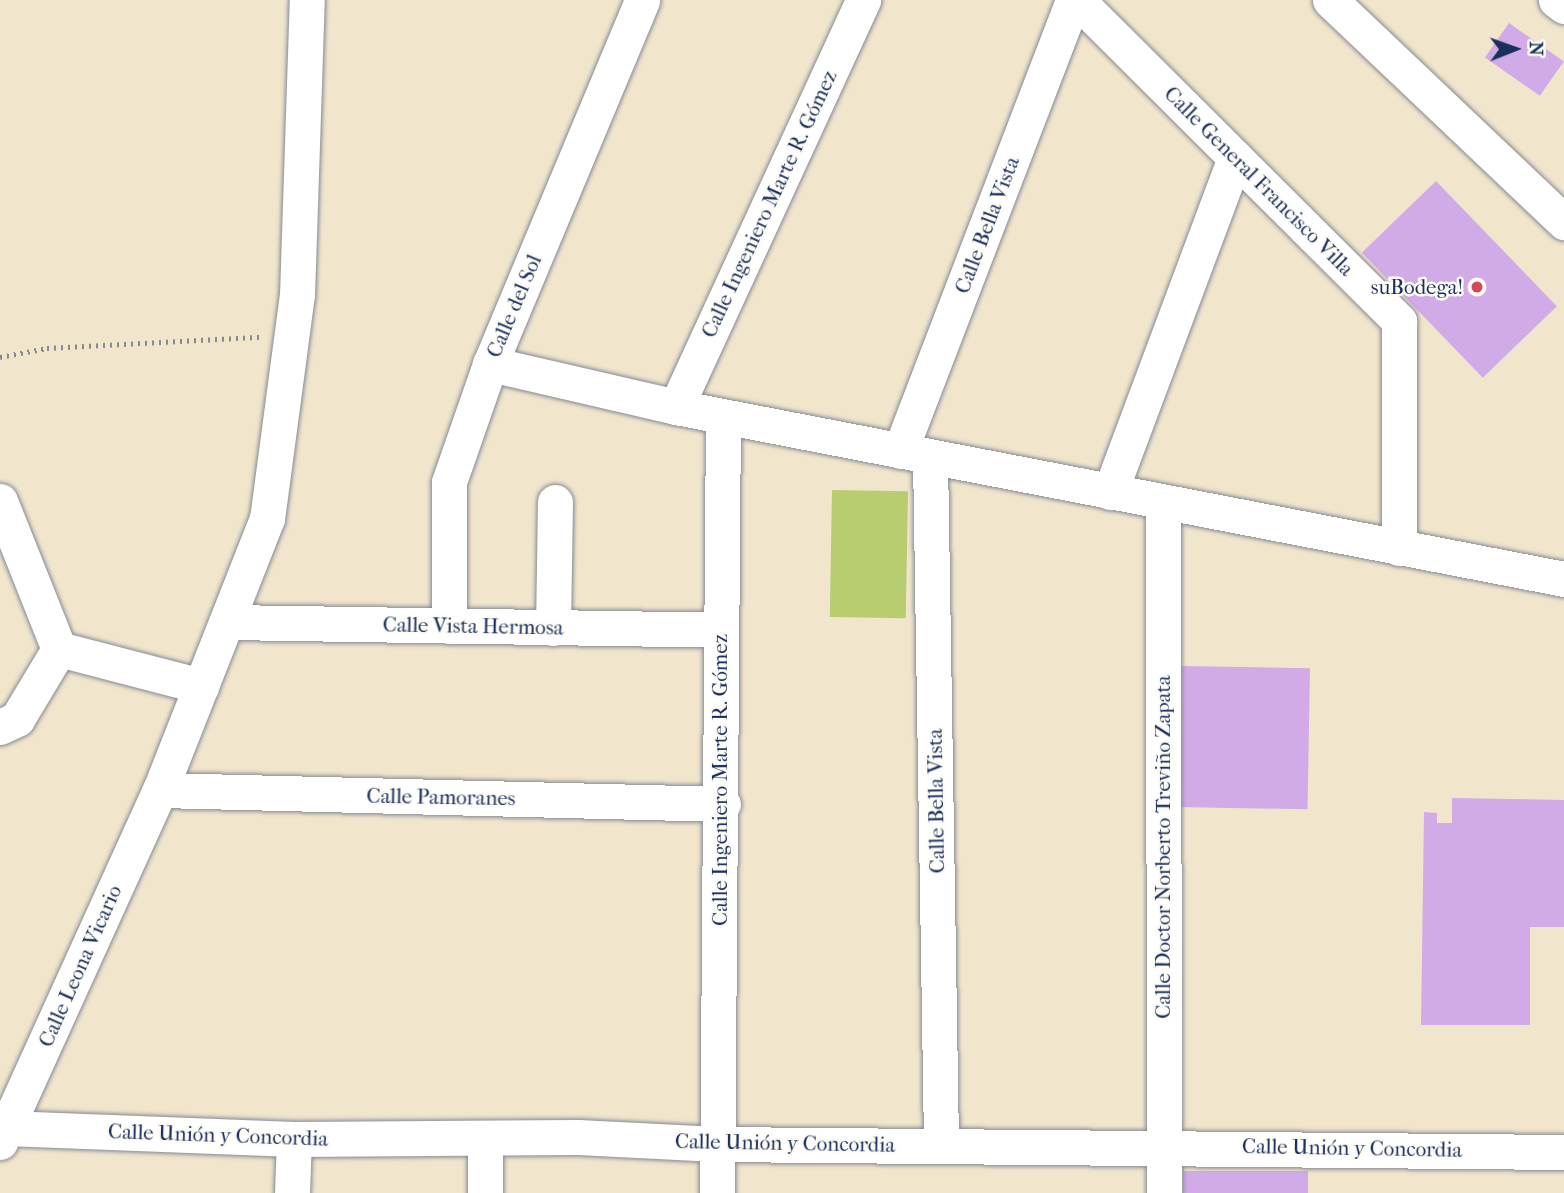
<!DOCTYPE html>
<meta charset="utf-8">
<style>
body{margin:0}
#map{position:relative;width:1564px;height:1193px;overflow:hidden;background:#f1e6cc;font-family:"IM FELL French Canon",serif}
div>[style]{position:absolute}
[style*='--x']{left:calc(var(--x)*1px);top:calc(var(--y)*1px);width:calc(var(--w)*1px);rotate:calc(var(--a)*1deg)}
.green>*{inset:0;background:#b8cc70;transform-origin:0 0}
.building>*{inset:0;background:#d1abe8;transform-origin:0 0}
.path>*{height:4.5px;margin-top:-2.25px;transform-origin:0;background:repeating-linear-gradient(90deg,#868a95 0 2px,transparent 0 7px)}
.roads{filter:drop-shadow(0 0 2px #868a95) drop-shadow(0 0 2px #868a95)}
.minor>*{height:35px;margin:-17.5px;padding:0 17.5px;transform-origin:17.5px;border-radius:17.5px;background:#fff}
.dots>*{width:19px;height:19px;translate:-50% -50%;box-sizing:border-box;border:4px solid #fdfcf7;border-radius:50%}
span{translate:-50% -50%;white-space:nowrap;text-align:center;line-height:1.15;-webkit-text-stroke:5px #fdfcf7;paint-order:stroke}
.street-label{font-size:21px;color:#1b2f5e}
.poi-label{font-size:21px;color:#1b2f5e}
.right{translate:-100% -50%;text-align:right}
.north{position:absolute;left:1480px;top:14px;width:70px;height:70px;-webkit-text-stroke:5px #fdfcf7;paint-order:stroke;rotate:89deg;font-size:19px;font-weight:700;line-height:28px;text-align:center;color:#1b2f5e}
.north::after{content:'';display:block;margin:auto;width:24px;height:32px;background:#1b2f5e;clip-path:polygon(50% 0,100% 100%,50% 72%,0 100%)}
</style>
<div id="map">
<div class="green">
<div style="left:832px;top:490px;width:76px;height:127px;rotate:1deg"></div>
</div>
<div class="building">
<div style="left:1509px;top:23px;width:67px;height:42px;rotate:35deg"></div>
<div style="left:1436px;top:181px;width:174px;height:103px;rotate:46deg"></div>
<div style="left:1179px;top:666px;width:131px;height:141px;rotate:1deg"></div>
<div style="clip-path:polygon(1452px 798px,1564px 800px,1564px 927px,1530px 927px,1530px 1025px,1421px 1025px,1424px 812px,1437px 813px,1437px 823px,1452px 823px)"></div>
<div style="left:1308px;top:1171px;width:22px;height:125px;rotate:90deg"></div>
</div>
<div class="path">
<div style="--x:0;--y:357;--w:48;--a:-10.8"></div>
<div style="--x:47;--y:348;--w:213;--a:-3"></div>
</div>
<div class="roads">
<div class="minor">
<div style="--x:1077;--y:0;--w:455;--a:44.9"></div>
<div style="--x:1399;--y:321;--w:227;--a:90"></div>
<div style="--x:1330;--y:0;--w:323;--a:43.5"></div>
<div style="--x:1556;--y:0;--w:10;--a:37"></div>
<div style="--x:490;--y:364;--w:191;--a:13"></div>
<div style="--x:676;--y:407;--w:905;--a:10.96"></div>
<div style="--x:676;--y:407;--w:448;--a:-65.3"></div>
<div style="--x:900;--y:451;--w:483;--a:-69"></div>
<div style="--x:930;--y:457;--w:688;--a:89.08"></div>
<div style="--x:1110;--y:492;--w:357;--a:-69.5"></div>
<div style="--x:0;--y:501;--w:159;--a:68.3"></div>
<div style="--x:1163;--y:502;--w:691;--a:89.92"></div>
<div style="--x:227;--y:622;--w:492;--a:0.9"></div>
<div style="--x:449;--y:626;--w:144;--a:-90"></div>
<div style="--x:449;--y:482;--w:125;--a:-70.8"></div>
<div style="--x:490;--y:364;--w:394;--a:-67.3"></div>
<div style="--x:553;--y:628;--w:126;--a:-89.1"></div>
<div style="--x:59;--y:649;--w:147;--a:14.6"></div>
<div style="--x:0;--y:727;--w:19;--a:-25"></div>
<div style="--x:17;--y:719;--w:82;--a:-59"></div>
<div style="--x:160;--y:790;--w:563;--a:1.42"></div>
<div style="--x:6;--y:1128;--w:288;--a:2.2"></div>
<div style="--x:294;--y:1139;--w:284;--a:-0.4"></div>
<div style="--x:578;--y:1137;--w:139;--a:2.9"></div>
<div style="--x:717;--y:1144;--w:847;--a:0.54"></div>
<div style="--x:0;--y:1142;--w:387;--a:-65.6"></div>
<div style="--x:160;--y:790;--w:291;--a:-68.5"></div>
<div style="--x:267;--y:519;--w:226;--a:-82.4"></div>
<div style="--x:297;--y:295;--w:295;--a:-88.1"></div>
<div style="--x:292;--y:1193;--w:54;--a:-87.9"></div>
<div style="--x:485;--y:1193;--w:54;--a:-90"></div>
<div style="--x:717;--y:1193;--w:776;--a:-89.56"></div>
</div>
</div>
<div class="dots">
<div style="left:1477px;top:287px;background:#d1495b"></div>
</div>
<div class="street-label">
<span style="left:1259px;top:181px;rotate:45deg">Calle General Francisco Villa</span>
<span style="left:769px;top:204px;rotate:-65deg">Calle Ingeniero Marte R. Gómez</span>
<span style="left:987px;top:225px;rotate:-69deg">Calle Bella Vista</span>
<span style="left:514px;top:306px;rotate:-67deg">Calle del Sol</span>
<span style="left:473px;top:626px;rotate:1deg">Calle Vista Hermosa</span>
<span style="left:720px;top:780px;rotate:-90deg">Calle Ingeniero Marte R. Gómez</span>
<span style="left:441px;top:797px;rotate:1deg">Calle Pamoranes</span>
<span style="left:936px;top:801px;rotate:-91deg">Calle Bella Vista</span>
<span style="left:1163px;top:847px;rotate:-90deg">Calle Doctor Norberto Treviño Zapata</span>
<span style="left:80px;top:966px;rotate:-66deg">Calle Leona Vicario</span>
<span style="left:218px;top:1135px;rotate:2deg">Calle Unión y Concordia</span>
<span style="left:785px;top:1143px;rotate:1deg">Calle Unión y Concordia</span>
<span style="left:1352px;top:1148px;rotate:1deg">Calle Unión y Concordia</span>
</div>
<div class="poi-label">
<span class="right" style="left:1463px;top:287px">suBodega!</span>
</div>
<div class="north">N</div>
</div>
